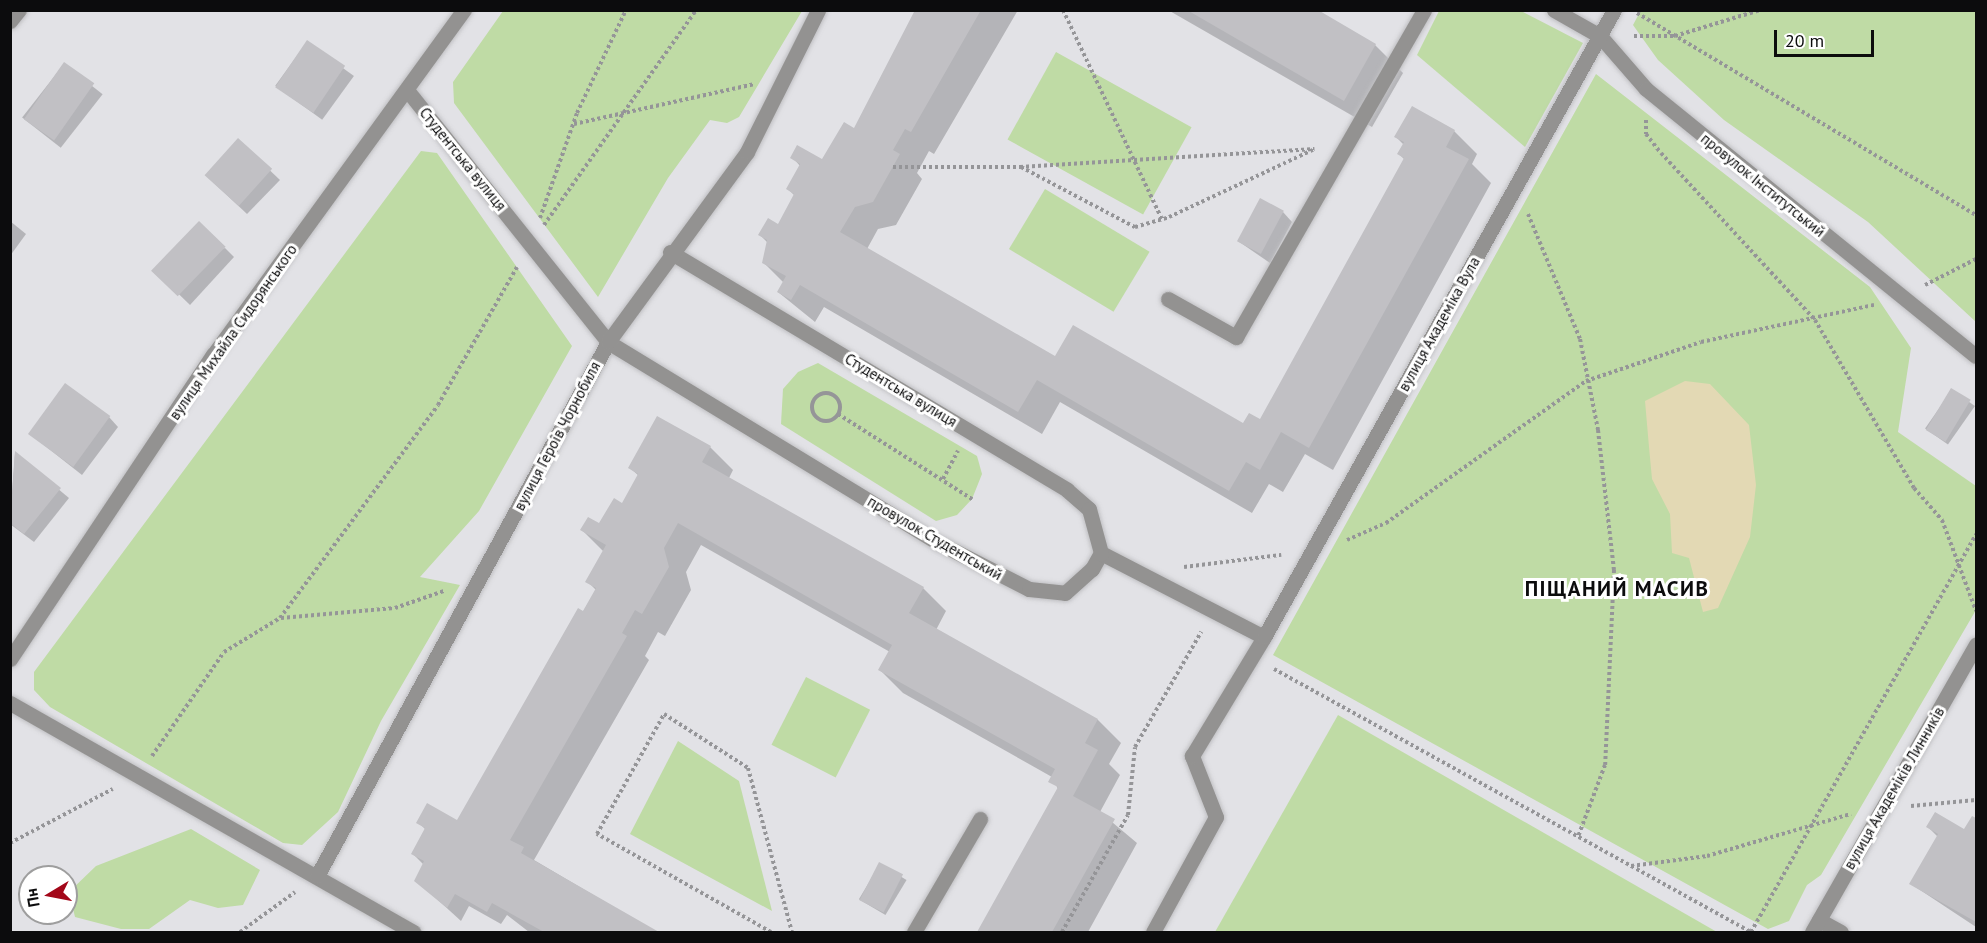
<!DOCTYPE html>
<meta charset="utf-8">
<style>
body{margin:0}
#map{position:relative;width:1987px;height:943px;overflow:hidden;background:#e2e2e6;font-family:"PT Sans",sans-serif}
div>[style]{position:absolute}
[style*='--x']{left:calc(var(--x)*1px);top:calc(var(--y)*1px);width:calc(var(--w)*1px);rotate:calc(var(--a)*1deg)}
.green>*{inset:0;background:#bfdba5;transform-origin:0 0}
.sand>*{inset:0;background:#e3d9b4}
.shadow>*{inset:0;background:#0003;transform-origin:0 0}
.building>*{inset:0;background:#c1c0c4;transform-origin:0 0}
.path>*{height:4px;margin-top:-2px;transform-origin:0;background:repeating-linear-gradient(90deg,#959598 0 3px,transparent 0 6px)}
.path>.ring{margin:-2px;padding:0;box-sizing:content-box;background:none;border:4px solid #959598;border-radius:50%}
.roads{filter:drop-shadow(0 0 2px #c0c0c3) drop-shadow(0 0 2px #c0c0c3)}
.service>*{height:15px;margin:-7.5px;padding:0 7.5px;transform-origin:7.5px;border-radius:7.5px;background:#939291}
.pedestrian>*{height:15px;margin:-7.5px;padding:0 7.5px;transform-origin:7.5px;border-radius:7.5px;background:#939291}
.minor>*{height:15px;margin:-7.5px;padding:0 7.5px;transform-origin:7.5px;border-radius:7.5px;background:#939291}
.tertiary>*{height:15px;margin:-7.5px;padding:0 7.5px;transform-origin:7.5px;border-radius:7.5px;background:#939291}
span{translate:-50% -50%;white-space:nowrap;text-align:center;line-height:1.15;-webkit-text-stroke:6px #fff;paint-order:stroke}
.street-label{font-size:15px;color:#0c0c0d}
.district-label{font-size:21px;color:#0c0c0d;font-weight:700;letter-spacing:1.5px}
.frame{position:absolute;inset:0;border:12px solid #0c0c0d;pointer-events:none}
.north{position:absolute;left:18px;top:865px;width:60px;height:60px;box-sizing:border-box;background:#fff;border:2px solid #9e9e9e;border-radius:50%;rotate:260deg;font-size:16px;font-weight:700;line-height:24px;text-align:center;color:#0c0c0d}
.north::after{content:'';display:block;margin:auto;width:21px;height:27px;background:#a30719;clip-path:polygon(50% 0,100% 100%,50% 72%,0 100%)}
.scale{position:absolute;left:1774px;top:30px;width:100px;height:27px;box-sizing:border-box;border:3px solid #0c0c0d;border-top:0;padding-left:8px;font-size:18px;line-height:21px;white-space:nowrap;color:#0c0c0d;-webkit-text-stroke:4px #fff;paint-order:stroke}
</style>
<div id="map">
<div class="green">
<div style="clip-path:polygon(1641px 10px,1976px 11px,1976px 322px,1868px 222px,1724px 120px,1658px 60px,1633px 25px)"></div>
<div style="clip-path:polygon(503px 11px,802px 11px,739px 117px,727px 123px,710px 120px,668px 178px,598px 297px,454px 103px,453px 82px)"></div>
<div style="clip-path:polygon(1439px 11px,1521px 11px,1583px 43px,1525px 147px,1417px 55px)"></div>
<div style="left:1056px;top:52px;width:155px;height:100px;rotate:29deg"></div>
<div style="clip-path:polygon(1596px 74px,1870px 287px,1911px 348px,1898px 432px,1976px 486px,1976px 610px,1821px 875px,1807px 885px,1789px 921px,1768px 929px,1273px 655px)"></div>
<div style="clip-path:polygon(421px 151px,437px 153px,572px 346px,479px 511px,420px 577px,460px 585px,381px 721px,338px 812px,302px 845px,283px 843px,50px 707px,34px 690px,34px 672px)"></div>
<div style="left:1045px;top:189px;width:122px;height:70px;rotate:31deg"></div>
<div style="clip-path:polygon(818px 363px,977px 456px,982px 474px,972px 499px,957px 515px,936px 521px,781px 424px,783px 389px,798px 372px)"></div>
<div style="left:806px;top:677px;width:72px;height:76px;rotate:27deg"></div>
<div style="clip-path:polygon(1338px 715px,1717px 932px,1215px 932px)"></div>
<div style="clip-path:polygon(678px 741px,739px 781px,772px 911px,630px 834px)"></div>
<div style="clip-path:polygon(191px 829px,260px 870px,243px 905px,218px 908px,190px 900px,149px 929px,121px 929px,75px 917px,69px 892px,96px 866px)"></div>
</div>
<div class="sand">
<div style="clip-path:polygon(1685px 381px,1710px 384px,1749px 425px,1756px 485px,1750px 537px,1718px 608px,1703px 612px,1689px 558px,1672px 553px,1670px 514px,1652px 479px,1649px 447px,1645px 401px)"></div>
</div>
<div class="shadow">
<div style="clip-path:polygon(917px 10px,1018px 10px,934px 154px,929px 151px,917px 173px,922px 179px,896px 225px,878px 229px,867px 249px,1056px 358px,1244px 425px,1260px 421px,1405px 160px,1399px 154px,1404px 145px,1396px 137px,1454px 131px,1477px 154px,1472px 164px,1491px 183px,1333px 470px,1305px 454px,1283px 492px,1269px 484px,1252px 513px,1060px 402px,1042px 434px,824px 307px,815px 322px,778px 292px,784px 283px,763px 262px,768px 243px,760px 235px,779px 226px,795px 196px,788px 189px,801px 167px,792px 157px,823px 161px,854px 130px)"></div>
<div style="clip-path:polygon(1168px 10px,1315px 10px,1375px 45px,1403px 73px,1372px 127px)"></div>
<div style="left:307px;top:42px;width:58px;height:54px;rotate:36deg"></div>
<div style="left:64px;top:64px;width:49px;height:68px;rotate:38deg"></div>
<div style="clip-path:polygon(238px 140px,280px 180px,247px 214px,215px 184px)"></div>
<div style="clip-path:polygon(1283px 212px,1292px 222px,1270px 263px,1238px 241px)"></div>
<div style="clip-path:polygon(10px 221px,26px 234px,10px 256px)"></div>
<div style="clip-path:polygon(225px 248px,234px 257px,190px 305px,155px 271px)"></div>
<div style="left:1952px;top:390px;width:28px;height:47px;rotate:35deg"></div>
<div style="clip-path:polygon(109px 417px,118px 427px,82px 475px,30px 434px)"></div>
<div style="clip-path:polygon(710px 447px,733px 470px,729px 478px,923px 588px,946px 611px,936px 630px,1098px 720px,1121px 743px,1109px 764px,1120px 775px,1100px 812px,1137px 843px,1088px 932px,979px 932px,1058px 789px,1052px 777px,903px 693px,880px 670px,890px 652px,701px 545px,686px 572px,691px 590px,665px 636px,658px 632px,645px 656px,649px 660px,534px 860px,656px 932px,529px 932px,507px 915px,501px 924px,469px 906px,461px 921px,416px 880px,424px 865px,412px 853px,426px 830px,418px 822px,457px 822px,596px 590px,587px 581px,604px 552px,582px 530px,600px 525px,623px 505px,639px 476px,630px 468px)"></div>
<div style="clip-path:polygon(15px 453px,69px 498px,34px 542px,10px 524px)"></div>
<div style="clip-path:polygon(1972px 818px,1976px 820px,1976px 927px,1911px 884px,1938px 837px,1928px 827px,1964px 831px)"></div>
<div style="left:880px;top:864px;width:31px;height:41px;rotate:31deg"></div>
</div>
<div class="building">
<div style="clip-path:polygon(915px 10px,981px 10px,911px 132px,905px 129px,893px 150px,900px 154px,873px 202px,855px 207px,840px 232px,1055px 356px,1073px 325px,1243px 423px,1249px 413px,1260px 419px,1404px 158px,1397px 154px,1404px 142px,1394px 137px,1412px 106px,1455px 130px,1446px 147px,1469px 159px,1309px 448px,1281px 432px,1260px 470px,1246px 462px,1229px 491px,1037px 380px,1018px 412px,800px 285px,791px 300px,777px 292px,786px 276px,762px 263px,767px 240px,758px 235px,768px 218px,778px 224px,794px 194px,786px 189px,800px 164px,790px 158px,797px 145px,822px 159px,844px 122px,854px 128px)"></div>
<div style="clip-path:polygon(1187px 10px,1318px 10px,1376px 44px,1344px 101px)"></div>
<div style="left:307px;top:40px;width:46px;height:57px;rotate:34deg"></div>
<div style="left:64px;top:62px;width:37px;height:70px;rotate:35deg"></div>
<div style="left:238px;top:138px;width:46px;height:50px;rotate:42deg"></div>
<div style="left:1260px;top:198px;width:27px;height:49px;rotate:28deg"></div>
<div style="left:199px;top:221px;width:37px;height:69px;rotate:44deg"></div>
<div style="left:65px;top:383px;width:56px;height:63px;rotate:36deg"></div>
<div style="left:1951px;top:388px;width:23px;height:49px;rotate:31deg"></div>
<div style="clip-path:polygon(657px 416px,711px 446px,702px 462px,924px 587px,909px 613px,1098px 719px,1085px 743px,1098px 750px,1073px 796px,1115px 819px,1052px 932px,977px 932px,1058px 787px,1048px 782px,1055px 769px,878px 670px,892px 645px,678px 523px,664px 548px,669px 567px,642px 614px,635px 610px,622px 633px,627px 636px,510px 840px,524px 847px,521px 853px,659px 932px,544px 932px,492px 903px,487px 912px,455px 894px,447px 908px,414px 881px,424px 861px,411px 854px,425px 828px,416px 823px,427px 803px,457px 820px,578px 608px,583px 611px,596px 588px,585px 582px,606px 545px,580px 530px,588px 517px,599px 523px,614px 498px,622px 503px,638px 474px,628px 468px)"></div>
<div style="clip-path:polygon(15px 451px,61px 488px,24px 534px,10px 523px)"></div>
<div style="clip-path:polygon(1935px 812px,1964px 829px,1972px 816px,1976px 818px,1976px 922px,1909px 884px,1938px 834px,1926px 827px)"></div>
<div style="left:879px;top:862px;width:27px;height:43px;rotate:27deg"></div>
</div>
<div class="path">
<div style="--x:1063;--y:10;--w:231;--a:64.7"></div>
<div style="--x:1637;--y:13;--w:395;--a:30.8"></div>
<div style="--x:1634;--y:36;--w:41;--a:0"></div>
<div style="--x:1675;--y:36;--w:89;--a:-17"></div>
<div style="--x:1646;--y:120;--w:14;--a:90"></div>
<div style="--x:1646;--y:134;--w:24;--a:52"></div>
<div style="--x:1661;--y:153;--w:227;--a:47.3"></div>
<div style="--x:1815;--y:320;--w:195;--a:59.5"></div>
<div style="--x:1914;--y:488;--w:43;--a:48.8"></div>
<div style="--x:1942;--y:520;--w:97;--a:69.5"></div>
<div style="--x:574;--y:124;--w:184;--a:-12.5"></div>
<div style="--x:893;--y:167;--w:127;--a:0"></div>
<div style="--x:1020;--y:167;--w:295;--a:-3.5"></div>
<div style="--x:1021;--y:167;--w:129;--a:27.8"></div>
<div style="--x:1135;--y:227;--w:35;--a:-16"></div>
<div style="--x:1169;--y:217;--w:159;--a:-25"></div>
<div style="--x:1528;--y:214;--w:135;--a:67.4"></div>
<div style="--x:1580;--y:339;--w:93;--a:78.8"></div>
<div style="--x:1598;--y:430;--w:141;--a:83.5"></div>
<div style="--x:1614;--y:570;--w:195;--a:92.6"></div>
<div style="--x:1605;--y:765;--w:77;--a:110.6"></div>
<div style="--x:540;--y:218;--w:111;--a:-70.6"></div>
<div style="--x:577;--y:113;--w:114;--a:-64.6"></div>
<div style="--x:544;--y:225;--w:263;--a:-54.7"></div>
<div style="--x:1925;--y:285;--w:57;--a:-27"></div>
<div class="ring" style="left:812px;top:393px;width:24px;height:24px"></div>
<div style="--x:838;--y:414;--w:159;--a:32.4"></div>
<div style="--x:943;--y:479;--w:32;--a:-62"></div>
<div style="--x:1347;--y:540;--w:43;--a:-23.6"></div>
<div style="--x:1386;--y:523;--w:245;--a:-35.4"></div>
<div style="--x:1586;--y:381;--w:121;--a:-18.7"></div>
<div style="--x:1701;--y:342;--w:177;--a:-12.1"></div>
<div style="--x:1184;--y:567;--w:98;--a:-7.1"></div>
<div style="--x:281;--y:618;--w:114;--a:-5"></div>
<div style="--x:395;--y:608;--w:52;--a:-19.1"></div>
<div style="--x:1274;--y:669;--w:545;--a:28.87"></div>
<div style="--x:152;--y:756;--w:126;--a:-55.3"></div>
<div style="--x:224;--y:652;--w:66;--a:-31.3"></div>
<div style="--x:280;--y:618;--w:265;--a:-53.4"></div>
<div style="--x:438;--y:405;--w:159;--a:-60.2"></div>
<div style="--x:1911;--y:806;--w:65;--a:-5.3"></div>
<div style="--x:10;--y:843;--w:116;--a:-27.7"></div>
<div style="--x:1631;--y:866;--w:77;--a:-7.5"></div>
<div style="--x:1707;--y:856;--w:150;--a:-16.3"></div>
<div style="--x:240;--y:932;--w:68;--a:-36"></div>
<div style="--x:771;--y:932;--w:200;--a:-150.6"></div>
<div style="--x:597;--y:834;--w:137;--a:-60.8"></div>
<div style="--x:664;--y:714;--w:100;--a:32.7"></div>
<div style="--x:748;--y:768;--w:170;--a:75"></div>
<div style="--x:1062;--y:932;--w:134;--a:-60.6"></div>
<div style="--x:1128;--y:815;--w:68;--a:-84.1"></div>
<div style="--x:1135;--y:747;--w:133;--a:-60.1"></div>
<div style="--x:1751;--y:932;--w:457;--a:-60.5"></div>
</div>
<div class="roads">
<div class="service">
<div style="--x:1168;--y:299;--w:78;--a:29.2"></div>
<div style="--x:1236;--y:337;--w:377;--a:-60.1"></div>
<div style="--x:1153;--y:932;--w:131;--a:-61.3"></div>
<div style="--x:1216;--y:817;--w:66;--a:-111.5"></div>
<div style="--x:1192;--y:756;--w:139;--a:-58.8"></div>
</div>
<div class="pedestrian">
<div style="--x:1600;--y:36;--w:70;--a:49"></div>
<div style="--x:1646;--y:89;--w:424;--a:39"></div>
</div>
<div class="minor">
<div style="--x:1554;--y:10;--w:53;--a:29.5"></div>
<div style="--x:407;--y:90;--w:322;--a:51.4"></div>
<div style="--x:608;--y:342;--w:387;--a:31.3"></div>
<div style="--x:939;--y:543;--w:101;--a:27.1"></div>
<div style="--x:1029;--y:589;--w:36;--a:6"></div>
<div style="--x:1065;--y:593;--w:36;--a:-42"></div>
<div style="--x:1092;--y:569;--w:18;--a:-61"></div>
<div style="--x:1101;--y:553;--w:183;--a:27.3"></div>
<div style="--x:1264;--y:637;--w:718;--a:-60.83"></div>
<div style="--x:670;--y:252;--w:463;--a:30.9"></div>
<div style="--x:1067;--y:490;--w:29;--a:41"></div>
<div style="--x:1089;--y:509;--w:46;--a:74.7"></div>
<div style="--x:10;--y:703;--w:464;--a:29.6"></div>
<div style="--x:317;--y:876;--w:608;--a:-61.41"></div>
<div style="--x:608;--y:342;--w:235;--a:-53.8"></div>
<div style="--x:747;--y:152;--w:159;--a:-63.4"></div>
<div style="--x:1819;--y:920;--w:25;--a:29"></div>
<div style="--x:914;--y:932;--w:131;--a:-59.7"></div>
<div style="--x:1812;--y:932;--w:331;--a:-60.3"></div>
</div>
<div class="tertiary">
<div style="--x:10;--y:21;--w:14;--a:-51"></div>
<div style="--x:10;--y:659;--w:366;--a:-56.3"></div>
<div style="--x:213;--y:355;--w:427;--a:-54"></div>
</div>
</div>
<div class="street-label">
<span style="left:463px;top:159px;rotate:51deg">Студентська вулиця</span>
<span style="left:1763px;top:185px;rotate:39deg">провулок Інститутський</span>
<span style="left:1439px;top:324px;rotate:-61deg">вулиця Академіка Вула</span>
<span style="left:233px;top:332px;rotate:-55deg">вулиця Михайла Сидорянського</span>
<span style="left:901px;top:390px;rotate:31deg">Студентська вулиця</span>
<span style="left:557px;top:436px;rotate:-62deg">вулиця Героїв Чорнобиля</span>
<span style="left:935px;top:538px;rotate:30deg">провулок Студентський</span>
<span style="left:1894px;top:788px;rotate:-60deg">вулиця Академіків Линників</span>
</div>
<div class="district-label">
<span style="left:1617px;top:589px">ПІЩАНИЙ МАСИВ</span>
</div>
<div class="frame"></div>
<div class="north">Пн</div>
<div class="scale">20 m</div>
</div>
